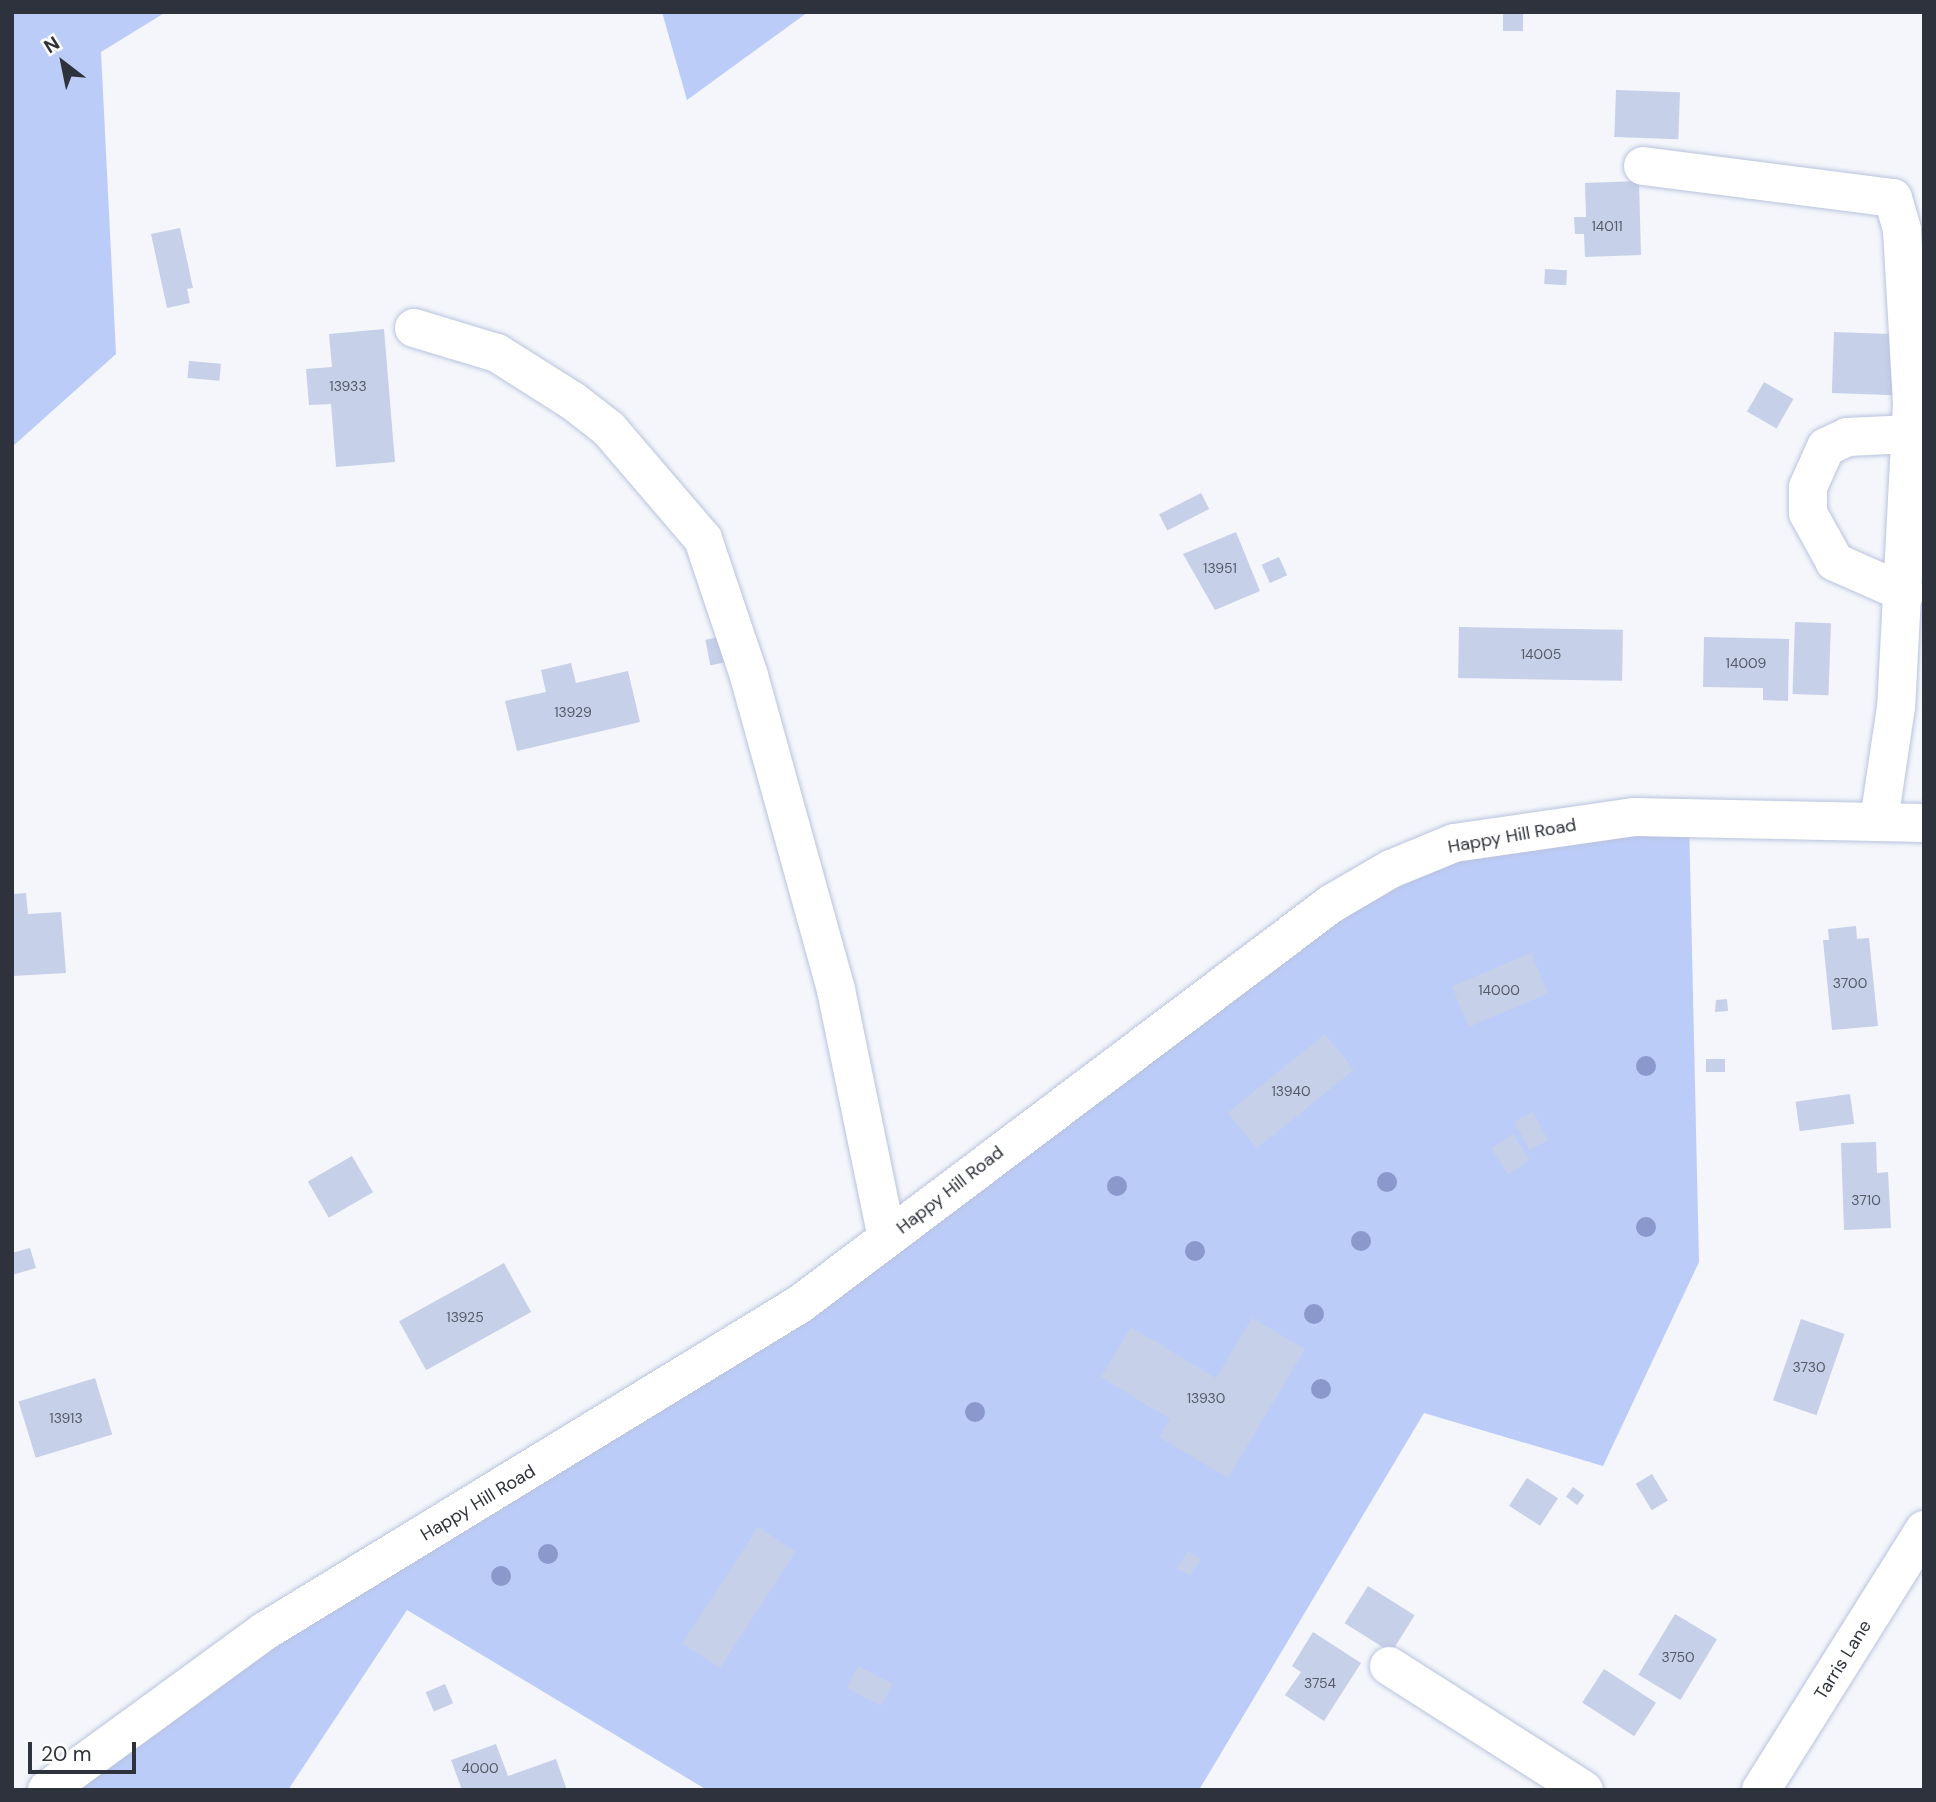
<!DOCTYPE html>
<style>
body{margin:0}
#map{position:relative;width:1936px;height:1802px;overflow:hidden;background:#f4f6fb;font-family:"DM Sans",sans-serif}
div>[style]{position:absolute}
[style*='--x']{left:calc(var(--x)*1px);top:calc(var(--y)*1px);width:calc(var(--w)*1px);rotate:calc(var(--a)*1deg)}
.green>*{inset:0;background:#bcccf8}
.building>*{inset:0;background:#c6d0e9;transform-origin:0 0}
.roads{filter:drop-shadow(0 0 2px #b9c3dd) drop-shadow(0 0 2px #b9c3dd)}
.minor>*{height:38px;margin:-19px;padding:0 19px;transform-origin:19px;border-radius:19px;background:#fff}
.trees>*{width:20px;height:20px;margin:-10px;border-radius:50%;background:#8a98cb}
span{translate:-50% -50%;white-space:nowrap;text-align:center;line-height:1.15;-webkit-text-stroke:5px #fff;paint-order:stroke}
.number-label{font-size:14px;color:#545a67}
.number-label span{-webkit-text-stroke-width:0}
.street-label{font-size:18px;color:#2e323c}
.frame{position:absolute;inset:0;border:14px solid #2e323c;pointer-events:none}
.north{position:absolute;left:28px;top:28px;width:70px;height:70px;-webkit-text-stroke:5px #fff;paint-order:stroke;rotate:328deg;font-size:19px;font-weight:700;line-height:28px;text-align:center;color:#2e323c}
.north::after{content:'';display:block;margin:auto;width:24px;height:32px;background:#2e323c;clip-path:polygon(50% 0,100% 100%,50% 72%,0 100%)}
.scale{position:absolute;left:28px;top:1742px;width:108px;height:32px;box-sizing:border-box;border:4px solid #2e323c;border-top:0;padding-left:9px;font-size:21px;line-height:24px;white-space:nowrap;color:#2e323c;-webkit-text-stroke:5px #fff;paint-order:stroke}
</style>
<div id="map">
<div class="green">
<div style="clip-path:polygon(12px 12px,166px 12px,101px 52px,116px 354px,12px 447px)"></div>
<div style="clip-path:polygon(662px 12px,808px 12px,687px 100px)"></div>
<div style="clip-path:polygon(1689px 818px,1699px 1262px,1603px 1466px,1424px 1413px,1199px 1790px,707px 1790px,407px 1610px,288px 1790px,47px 1790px,698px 1371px,1391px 869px)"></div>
</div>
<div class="building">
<div style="left:1503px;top:12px;width:20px;height:19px"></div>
<div style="left:1616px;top:90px;width:64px;height:47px;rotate:2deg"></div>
<div style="clip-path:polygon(1639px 181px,1641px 255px,1585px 257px,1584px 234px,1575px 234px,1574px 217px,1586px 217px,1585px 183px)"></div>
<div style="clip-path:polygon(180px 228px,193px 288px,187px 289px,190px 303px,167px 308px,151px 234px)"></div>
<div style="left:1545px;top:269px;width:22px;height:15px;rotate:3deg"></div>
<div style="clip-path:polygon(384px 329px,395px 462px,336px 467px,331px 404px,309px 405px,306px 369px,332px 367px,329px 334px)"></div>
<div style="left:1834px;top:332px;width:70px;height:61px;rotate:2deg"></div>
<div style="left:189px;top:361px;width:32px;height:17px;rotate:5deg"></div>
<div style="left:1764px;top:382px;width:34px;height:34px;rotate:30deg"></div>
<div style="left:1201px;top:493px;width:18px;height:47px;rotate:63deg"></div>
<div style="clip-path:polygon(1236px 532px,1260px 591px,1215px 610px,1183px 554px)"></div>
<div style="left:1279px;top:557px;width:20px;height:19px;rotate:66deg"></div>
<div style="left:1795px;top:622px;width:36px;height:72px;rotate:2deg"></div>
<div style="left:1459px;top:627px;width:164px;height:51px;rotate:1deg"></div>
<div style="left:725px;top:636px;width:26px;height:20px;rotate:79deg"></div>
<div style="clip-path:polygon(1704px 637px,1789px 639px,1788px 701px,1763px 700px,1763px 688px,1703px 687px)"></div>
<div style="clip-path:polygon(571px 663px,576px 683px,628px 671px,640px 722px,517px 751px,505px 701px,546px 692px,541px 670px)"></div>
<div style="clip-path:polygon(26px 893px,28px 914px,61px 912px,66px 973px,12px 976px,12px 894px)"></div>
<div style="clip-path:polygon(1856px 926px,1857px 939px,1869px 938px,1878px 1026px,1832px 1030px,1823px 940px,1829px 940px,1828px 929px)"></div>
<div style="left:1531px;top:953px;width:44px;height:86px;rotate:67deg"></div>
<div style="clip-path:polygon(1727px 999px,1728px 1011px,1715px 1012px,1716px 1000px)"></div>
<div style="left:1325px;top:1034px;width:46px;height:125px;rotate:51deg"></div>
<div style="left:1725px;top:1059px;width:13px;height:19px;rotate:90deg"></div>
<div style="left:1850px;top:1094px;width:30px;height:55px;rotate:82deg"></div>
<div style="left:1533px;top:1112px;width:32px;height:21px;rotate:62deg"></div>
<div style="left:1513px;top:1134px;width:31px;height:26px;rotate:57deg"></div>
<div style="clip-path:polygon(1876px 1142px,1877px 1173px,1888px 1172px,1891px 1228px,1844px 1230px,1841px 1143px)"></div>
<div style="left:352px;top:1156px;width:42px;height:51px;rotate:60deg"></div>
<div style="clip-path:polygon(30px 1248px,36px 1268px,12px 1275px,12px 1253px)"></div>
<div style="left:504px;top:1263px;width:56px;height:120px;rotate:61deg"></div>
<div style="clip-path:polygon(1252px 1318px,1305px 1349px,1228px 1478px,1159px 1437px,1170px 1419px,1101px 1377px,1131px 1327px,1216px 1378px)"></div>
<div style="left:1801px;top:1319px;width:46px;height:86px;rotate:19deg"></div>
<div style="left:95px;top:1378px;width:59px;height:80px;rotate:73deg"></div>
<div style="left:1652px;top:1474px;width:31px;height:19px;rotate:59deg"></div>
<div style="left:1527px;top:1478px;width:37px;height:33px;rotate:33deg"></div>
<div style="left:1573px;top:1487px;width:14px;height:12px;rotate:36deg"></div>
<div style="left:758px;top:1527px;width:45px;height:139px;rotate:33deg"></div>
<div style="left:1188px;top:1551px;width:15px;height:20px;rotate:32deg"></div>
<div style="left:1368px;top:1586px;width:55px;height:44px;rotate:32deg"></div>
<div style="left:1675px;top:1614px;width:49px;height:71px;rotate:31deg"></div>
<div style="clip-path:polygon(1313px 1632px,1361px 1663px,1324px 1721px,1285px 1695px,1301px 1672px,1292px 1666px)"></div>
<div style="left:858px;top:1666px;width:39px;height:25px;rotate:27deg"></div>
<div style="left:1604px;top:1669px;width:62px;height:40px;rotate:33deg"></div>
<div style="left:445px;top:1684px;width:21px;height:21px;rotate:67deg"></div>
<div style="clip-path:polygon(496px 1744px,508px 1776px,556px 1759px,567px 1790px,462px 1790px,451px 1760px)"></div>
</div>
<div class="roads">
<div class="minor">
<div style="--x:1643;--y:166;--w:252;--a:7.3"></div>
<div style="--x:1893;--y:198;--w:33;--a:74"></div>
<div style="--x:1902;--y:230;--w:174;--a:86.7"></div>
<div style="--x:1912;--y:404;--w:303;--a:93"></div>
<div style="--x:1896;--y:707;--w:115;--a:98.5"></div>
<div style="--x:414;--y:328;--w:87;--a:16.8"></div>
<div style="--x:497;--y:353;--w:90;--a:32.3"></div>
<div style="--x:573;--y:401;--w:46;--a:37.9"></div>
<div style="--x:609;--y:429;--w:145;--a:49.5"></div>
<div style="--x:703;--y:539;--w:145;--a:71.4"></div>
<div style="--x:749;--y:676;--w:326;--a:74.5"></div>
<div style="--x:836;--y:990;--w:253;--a:78.4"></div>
<div style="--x:1905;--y:593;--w:77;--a:-156.1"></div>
<div style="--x:1835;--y:562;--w:56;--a:-118.9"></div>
<div style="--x:1808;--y:513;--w:26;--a:-90"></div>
<div style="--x:1808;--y:487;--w:44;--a:-65.8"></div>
<div style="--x:1826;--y:447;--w:23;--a:-25"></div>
<div style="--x:1847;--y:437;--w:64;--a:-2.7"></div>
<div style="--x:1389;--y:1666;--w:231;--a:32.5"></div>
<div style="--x:47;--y:1790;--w:270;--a:-36.1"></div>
<div style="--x:265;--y:1631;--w:627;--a:-31.43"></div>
<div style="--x:800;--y:1304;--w:665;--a:-36.99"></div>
<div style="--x:1331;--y:904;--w:69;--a:-30.3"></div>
<div style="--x:1391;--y:869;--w:68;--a:-22.4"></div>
<div style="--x:1454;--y:843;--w:183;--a:-8.2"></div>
<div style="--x:1635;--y:817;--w:289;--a:1.2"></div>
<div style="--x:1761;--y:1790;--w:307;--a:-57.9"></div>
</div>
</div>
<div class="trees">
<div style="left:1646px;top:1066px"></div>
<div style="left:1387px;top:1182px"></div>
<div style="left:1117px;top:1186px"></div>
<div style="left:1646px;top:1227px"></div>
<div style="left:1361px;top:1241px"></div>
<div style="left:1195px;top:1251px"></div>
<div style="left:1314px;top:1314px"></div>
<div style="left:1321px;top:1389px"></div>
<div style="left:975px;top:1412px"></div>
<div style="left:548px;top:1554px"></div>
<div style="left:501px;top:1576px"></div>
</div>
<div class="number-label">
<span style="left:1607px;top:226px">14011</span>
<span style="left:348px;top:386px">13933</span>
<span style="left:1220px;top:568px">13951</span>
<span style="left:1541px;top:654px">14005</span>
<span style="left:1746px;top:663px">14009</span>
<span style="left:573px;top:712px">13929</span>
<span style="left:1850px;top:983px">3700</span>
<span style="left:1499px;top:990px">14000</span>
<span style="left:1291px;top:1091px">13940</span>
<span style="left:1866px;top:1200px">3710</span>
<span style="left:465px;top:1317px">13925</span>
<span style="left:1809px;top:1367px">3730</span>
<span style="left:1206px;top:1398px">13930</span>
<span style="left:66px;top:1418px">13913</span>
<span style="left:1678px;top:1657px">3750</span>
<span style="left:1320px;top:1683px">3754</span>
<span style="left:480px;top:1768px">4000</span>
</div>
<div class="street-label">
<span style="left:1512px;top:836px;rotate:-10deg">Happy Hill Road</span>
<span style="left:950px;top:1190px;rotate:-38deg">Happy Hill Road</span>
<span style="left:478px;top:1503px;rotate:-31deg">Happy Hill Road</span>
<span style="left:1843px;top:1660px;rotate:-58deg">Tarris Lane</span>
</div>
<div class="frame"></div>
<div class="north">N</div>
<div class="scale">20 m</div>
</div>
